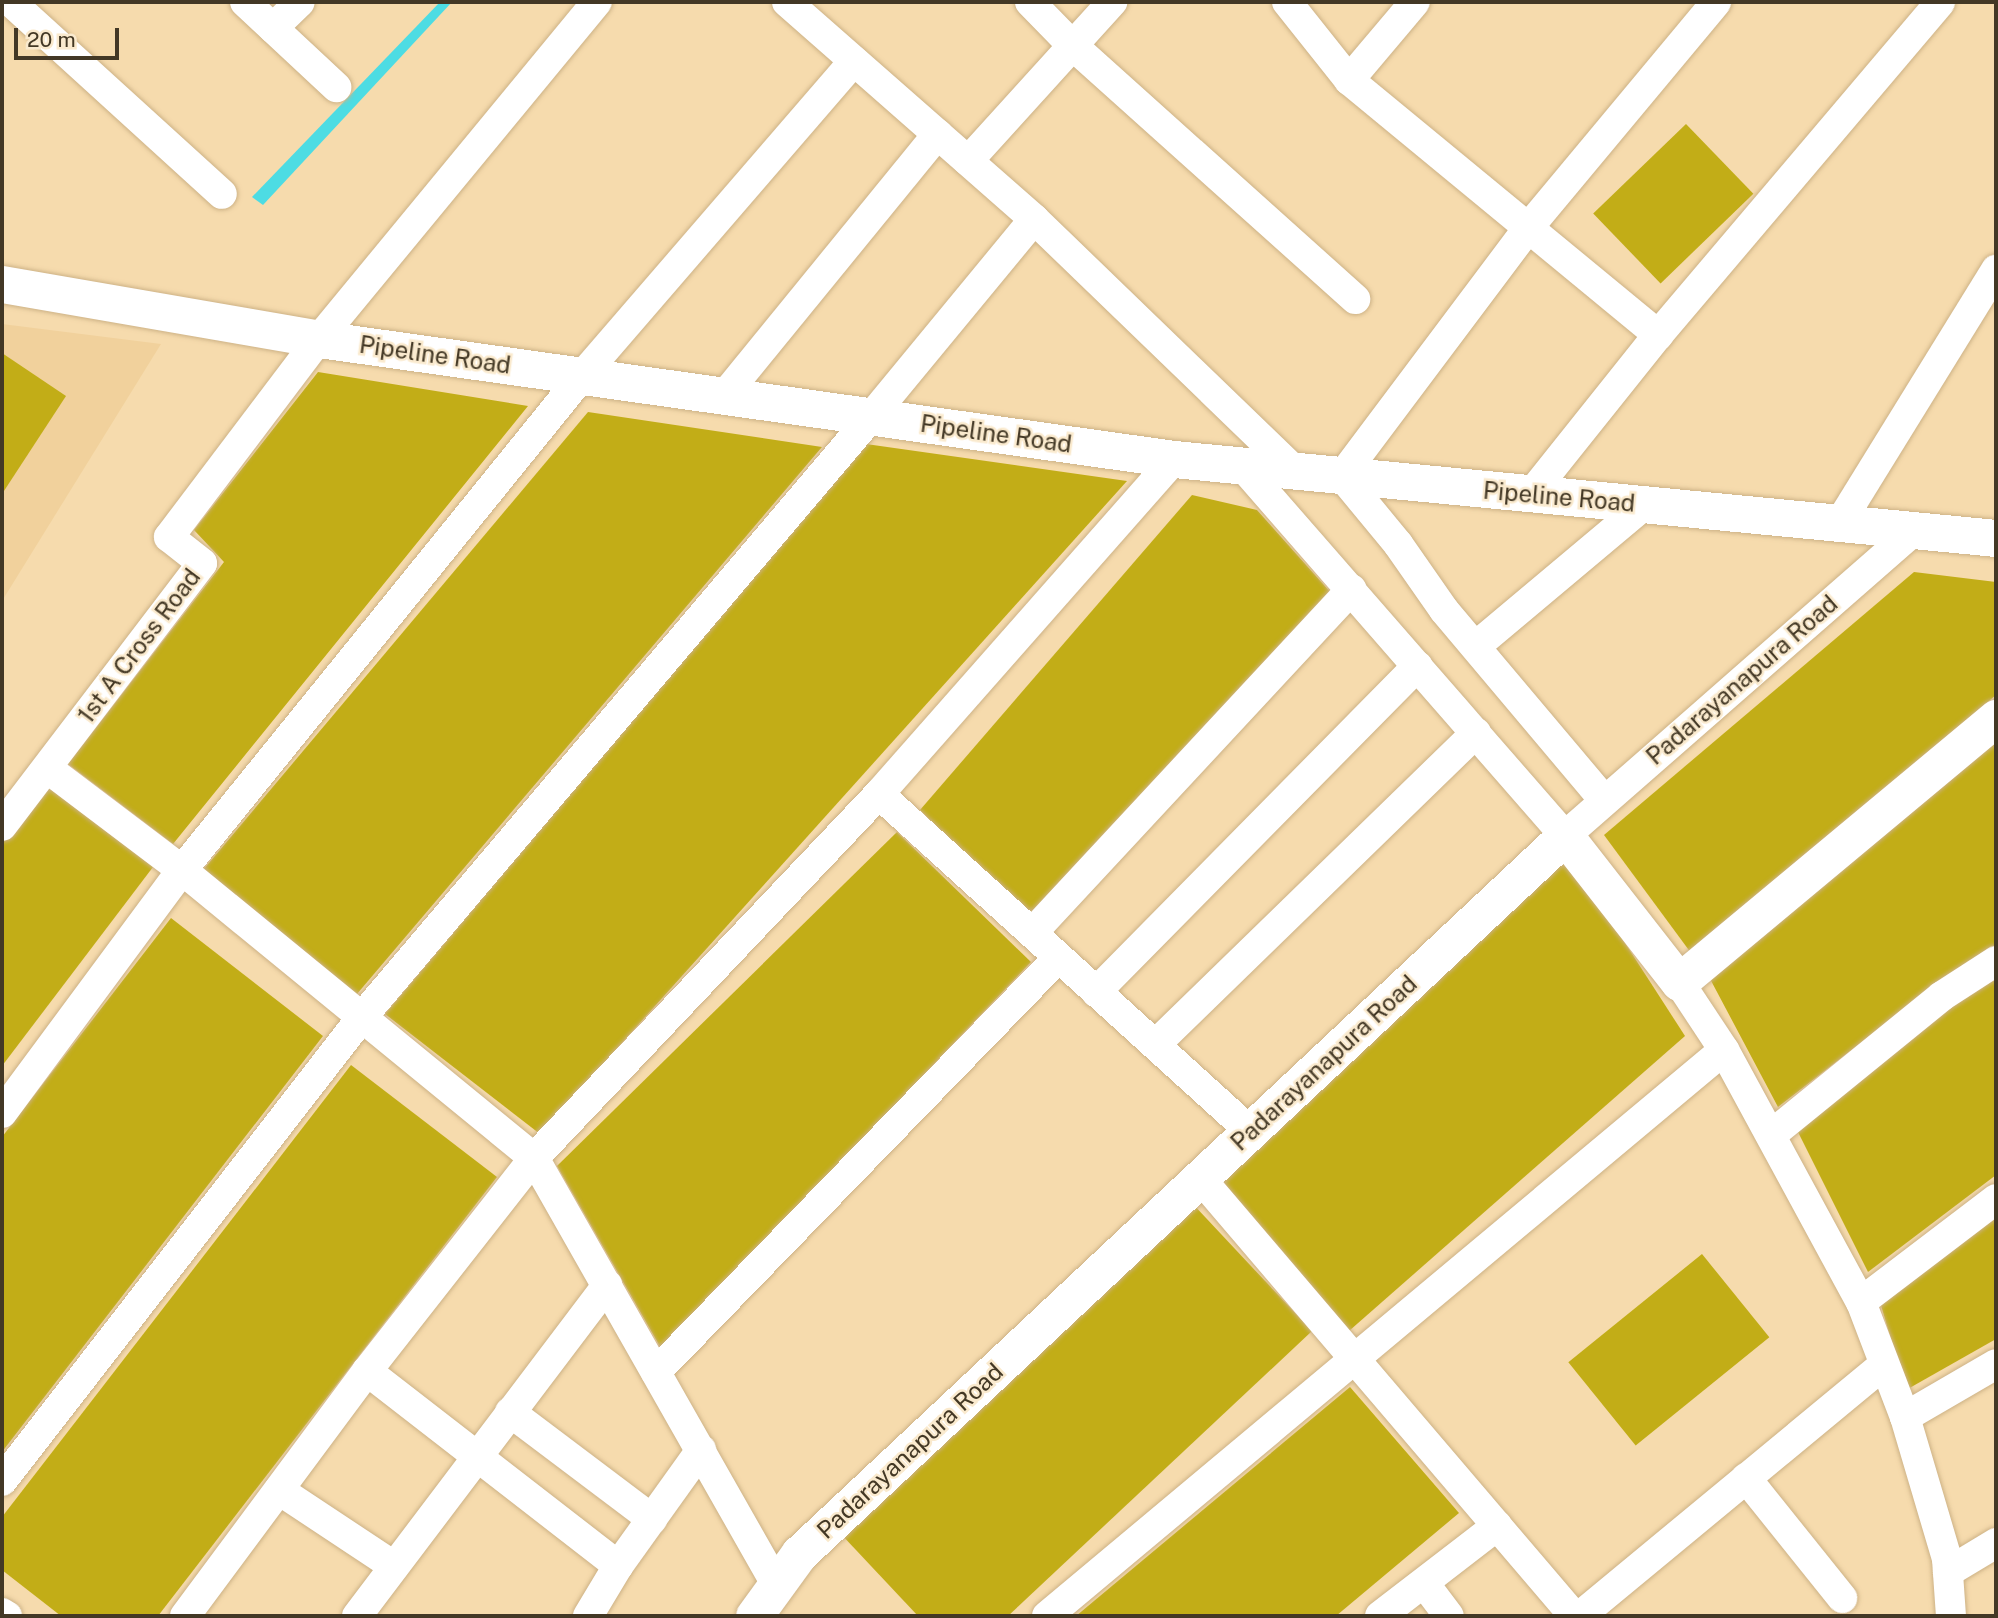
<!DOCTYPE html>
<style>
body{margin:0}
#map{position:relative;width:1998px;height:1618px;overflow:hidden;background:#f6dbad;font-family:"Public Sans",sans-serif}
div>[style]{position:absolute}
[style*='--x']{left:calc(var(--x)*1px);top:calc(var(--y)*1px);width:calc(var(--w)*1px);rotate:calc(var(--a)*1deg)}
.built>*{inset:0;background:#f1d19c}
.water>*{inset:0;background:#4ddce3}
.building>*{inset:0;background:#c2ad17;transform-origin:0 0}
.roads{filter:drop-shadow(0 0 2px #cdb286) drop-shadow(0 0 2px #cdb286)}
.minor>*{height:30px;margin:-15px;padding:0 15px;transform-origin:15px;border-radius:15px;background:#fff}
.tertiary>*{height:37px;margin:-18.5px;padding:0 18.5px;transform-origin:18.5px;border-radius:18.5px;background:#fff}
span{translate:-50% -50%;white-space:nowrap;text-align:center;line-height:1.15;-webkit-text-stroke:5px #faeace;paint-order:stroke}
.street-label{font-size:24px;color:#433825}
.frame{position:absolute;inset:0;border:4px solid #433825;pointer-events:none}
.scale{position:absolute;left:14px;top:28px;width:105px;height:32px;box-sizing:border-box;border:4px solid #433825;border-top:0;padding-left:9px;font-size:21px;line-height:24px;white-space:nowrap;color:#433825;-webkit-text-stroke:5px #faeace;paint-order:stroke}
</style>
<div id="map">
<div class="built">
<div style="clip-path:polygon(2px 324px,161px 344px,2px 601px)"></div>
</div>
<div class="water">
<div style="clip-path:polygon(440px 2px,452px 2px,263px 205px,252px 197px)"></div>
</div>
<div class="building">
<div style="left:1686px;top:124px;width:97px;height:129px;rotate:46deg"></div>
<div style="clip-path:polygon(2px 353px,66px 396px,2px 494px)"></div>
<div style="clip-path:polygon(318px 372px,528px 406px,173px 844px,68px 764px,224px 562px,194px 530px)"></div>
<div style="clip-path:polygon(588px 412px,822px 447px,357px 994px,203px 870px)"></div>
<div style="clip-path:polygon(866px 444px,1127px 481px,540px 1134px,385px 1014px)"></div>
<div style="clip-path:polygon(1192px 495px,1257px 510px,1332px 594px,1030px 919px,920px 810px)"></div>
<div style="clip-path:polygon(1914px 572px,1996px 582px,1996px 695px,1691px 953px,1604px 835px)"></div>
<div style="clip-path:polygon(1996px 724px,1996px 946px,1935px 985px,1778px 1107px,1708px 975px)"></div>
<div style="clip-path:polygon(45px 785px,153px 867px,2px 1066px,2px 841px)"></div>
<div style="clip-path:polygon(897px 832px,1031px 962px,662px 1350px,557px 1166px)"></div>
<div style="clip-path:polygon(1569px 856px,1685px 1036px,1349px 1331px,1221px 1183px)"></div>
<div style="clip-path:polygon(171px 918px,323px 1036px,2px 1452px,2px 1137px)"></div>
<div style="clip-path:polygon(1996px 979px,1996px 1175px,1868px 1272px,1795px 1126px,1948px 1005px)"></div>
<div style="clip-path:polygon(351px 1065px,497px 1177px,158px 1616px,61px 1616px,2px 1570px,2px 1517px)"></div>
<div style="clip-path:polygon(1191px 1202px,1312px 1331px,1008px 1616px,918px 1616px,840px 1533px)"></div>
<div style="clip-path:polygon(1996px 1215px,1996px 1339px,1906px 1390px,1880px 1302px)"></div>
<div style="left:1702px;top:1254px;width:107px;height:172px;rotate:51deg"></div>
<div style="clip-path:polygon(1350px 1387px,1459px 1513px,1336px 1616px,1076px 1616px)"></div>
</div>
<div class="roads">
<div class="minor">
<div style="--x:11;--y:2;--w:285;--a:42.3"></div>
<div style="--x:245;--y:2;--w:125;--a:43"></div>
<div style="--x:787;--y:2;--w:329;--a:41.3"></div>
<div style="--x:1034;--y:219;--w:364;--a:44"></div>
<div style="--x:1030;--y:2;--w:59;--a:45.7"></div>
<div style="--x:1071;--y:44;--w:382;--a:41.9"></div>
<div style="--x:1287;--y:2;--w:100;--a:51.5"></div>
<div style="--x:1349;--y:80;--w:401;--a:39.5"></div>
<div style="--x:273;--y:28;--w:37;--a:-44"></div>
<div style="--x:1349;--y:80;--w:102;--a:-49.8"></div>
<div style="--x:968;--y:161;--w:215;--a:-47.8"></div>
<div style="--x:724;--y:396;--w:338;--a:-50.8"></div>
<div style="--x:1244;--y:468;--w:488;--a:48.9"></div>
<div style="--x:1565;--y:836;--w:464;--a:-41.2"></div>
<div style="--x:1531;--y:494;--w:203;--a:-51.4"></div>
<div style="--x:1658;--y:335;--w:436;--a:-49.7"></div>
<div style="--x:1839;--y:524;--w:299;--a:-58.3"></div>
<div style="--x:1476;--y:646;--w:219;--a:-40"></div>
<div style="--x:47;--y:768;--w:169;--a:37.1"></div>
<div style="--x:182;--y:870;--w:455;--a:39.3"></div>
<div style="--x:534;--y:1158;--w:490;--a:60.4"></div>
<div style="--x:879;--y:794;--w:503;--a:42.26"></div>
<div style="--x:1604;--y:800;--w:248;--a:-130.1"></div>
<div style="--x:1444;--y:610;--w:80;--a:-124.9"></div>
<div style="--x:1398;--y:544;--w:88;--a:-129.5"></div>
<div style="--x:1342;--y:476;--w:310;--a:-53.1"></div>
<div style="--x:1528;--y:228;--w:294;--a:-50.2"></div>
<div style="--x:2;--y:826;--w:330;--a:-52.7"></div>
<div style="--x:202;--y:563;--w:42;--a:-141.8"></div>
<div style="--x:169;--y:537;--w:248;--a:-52.9"></div>
<div style="--x:319;--y:339;--w:437;--a:-50.5"></div>
<div style="--x:1033;--y:932;--w:468;--a:-47.1"></div>
<div style="--x:1679;--y:982;--w:82;--a:56.5"></div>
<div style="--x:1724;--y:1050;--w:287;--a:61.5"></div>
<div style="--x:1861;--y:1302;--w:123;--a:69.1"></div>
<div style="--x:1905;--y:1417;--w:148;--a:73.5"></div>
<div style="--x:1947;--y:1559;--w:57;--a:86"></div>
<div style="--x:1096;--y:992;--w:458;--a:-45.4"></div>
<div style="--x:1157;--y:1043;--w:445;--a:-44.2"></div>
<div style="--x:2;--y:1113;--w:302;--a:-53.5"></div>
<div style="--x:182;--y:870;--w:636;--a:-51"></div>
<div style="--x:582;--y:376;--w:416;--a:-49.2"></div>
<div style="--x:1771;--y:1135;--w:220;--a:-39.1"></div>
<div style="--x:1942;--y:996;--w:64;--a:-32.9"></div>
<div style="--x:1201;--y:1179;--w:575;--a:49.52"></div>
<div style="--x:1861;--y:1302;--w:170;--a:-37.3"></div>
<div style="--x:367;--y:1371;--w:318;--a:37.8"></div>
<div style="--x:656;--y:1372;--w:578;--a:-45.84"></div>
<div style="--x:510;--y:1412;--w:178;--a:37"></div>
<div style="--x:1905;--y:1417;--w:105;--a:-30.2"></div>
<div style="--x:1746;--y:1478;--w:154;--a:51.3"></div>
<div style="--x:2;--y:1481;--w:587;--a:-52.19"></div>
<div style="--x:362;--y:1017;--w:787;--a:-49.69"></div>
<div style="--x:871;--y:417;--w:256;--a:-50.5"></div>
<div style="--x:279;--y:1490;--w:138;--a:33.5"></div>
<div style="--x:1948;--y:1572;--w:56;--a:-31.1"></div>
<div style="--x:1424;--y:1583;--w:41;--a:52.9"></div>
<div style="--x:2;--y:1613;--w:6;--a:31"></div>
<div style="--x:185;--y:1616;--w:305;--a:-53.4"></div>
<div style="--x:367;--y:1371;--w:271;--a:-51.9"></div>
<div style="--x:534;--y:1158;--w:502;--a:-46.54"></div>
<div style="--x:879;--y:794;--w:446;--a:-48.6"></div>
<div style="--x:357;--y:1616;--w:415;--a:-52.9"></div>
<div style="--x:588;--y:1616;--w:58;--a:-59"></div>
<div style="--x:618;--y:1566;--w:143;--a:-54.4"></div>
<div style="--x:1047;--y:1616;--w:882;--a:-39.9"></div>
<div style="--x:1380;--y:1616;--w:148;--a:-37.6"></div>
<div style="--x:1580;--y:1616;--w:393;--a:-39.6"></div>
</div>
<div class="tertiary">
<div style="--x:2;--y:284;--w:322;--a:9.8"></div>
<div style="--x:319;--y:339;--w:863;--a:7.99"></div>
<div style="--x:1174;--y:459;--w:826;--a:5.49"></div>
<div style="--x:754;--y:1616;--w:77;--a:-54"></div>
<div style="--x:799;--y:1554;--w:1050;--a:-43.15"></div>
<div style="--x:1565;--y:836;--w:185;--a:52"></div>
<div style="--x:1679;--y:982;--w:413;--a:-39.8"></div>
</div>
</div>
<div class="street-label">
<span style="left:435px;top:355px;rotate:8deg">Pipeline Road</span>
<span style="left:996px;top:434px;rotate:8deg">Pipeline Road</span>
<span style="left:1559px;top:497px;rotate:5deg">Pipeline Road</span>
<span style="left:139px;top:646px;rotate:-53deg">1st A Cross Road</span>
<span style="left:1742px;top:680px;rotate:-41deg">Padarayanapura Road</span>
<span style="left:1324px;top:1063px;rotate:-43deg">Padarayanapura Road</span>
<span style="left:910px;top:1451px;rotate:-43deg">Padarayanapura Road</span>
</div>
<div class="frame"></div>
<div class="scale">20 m</div>
</div>
